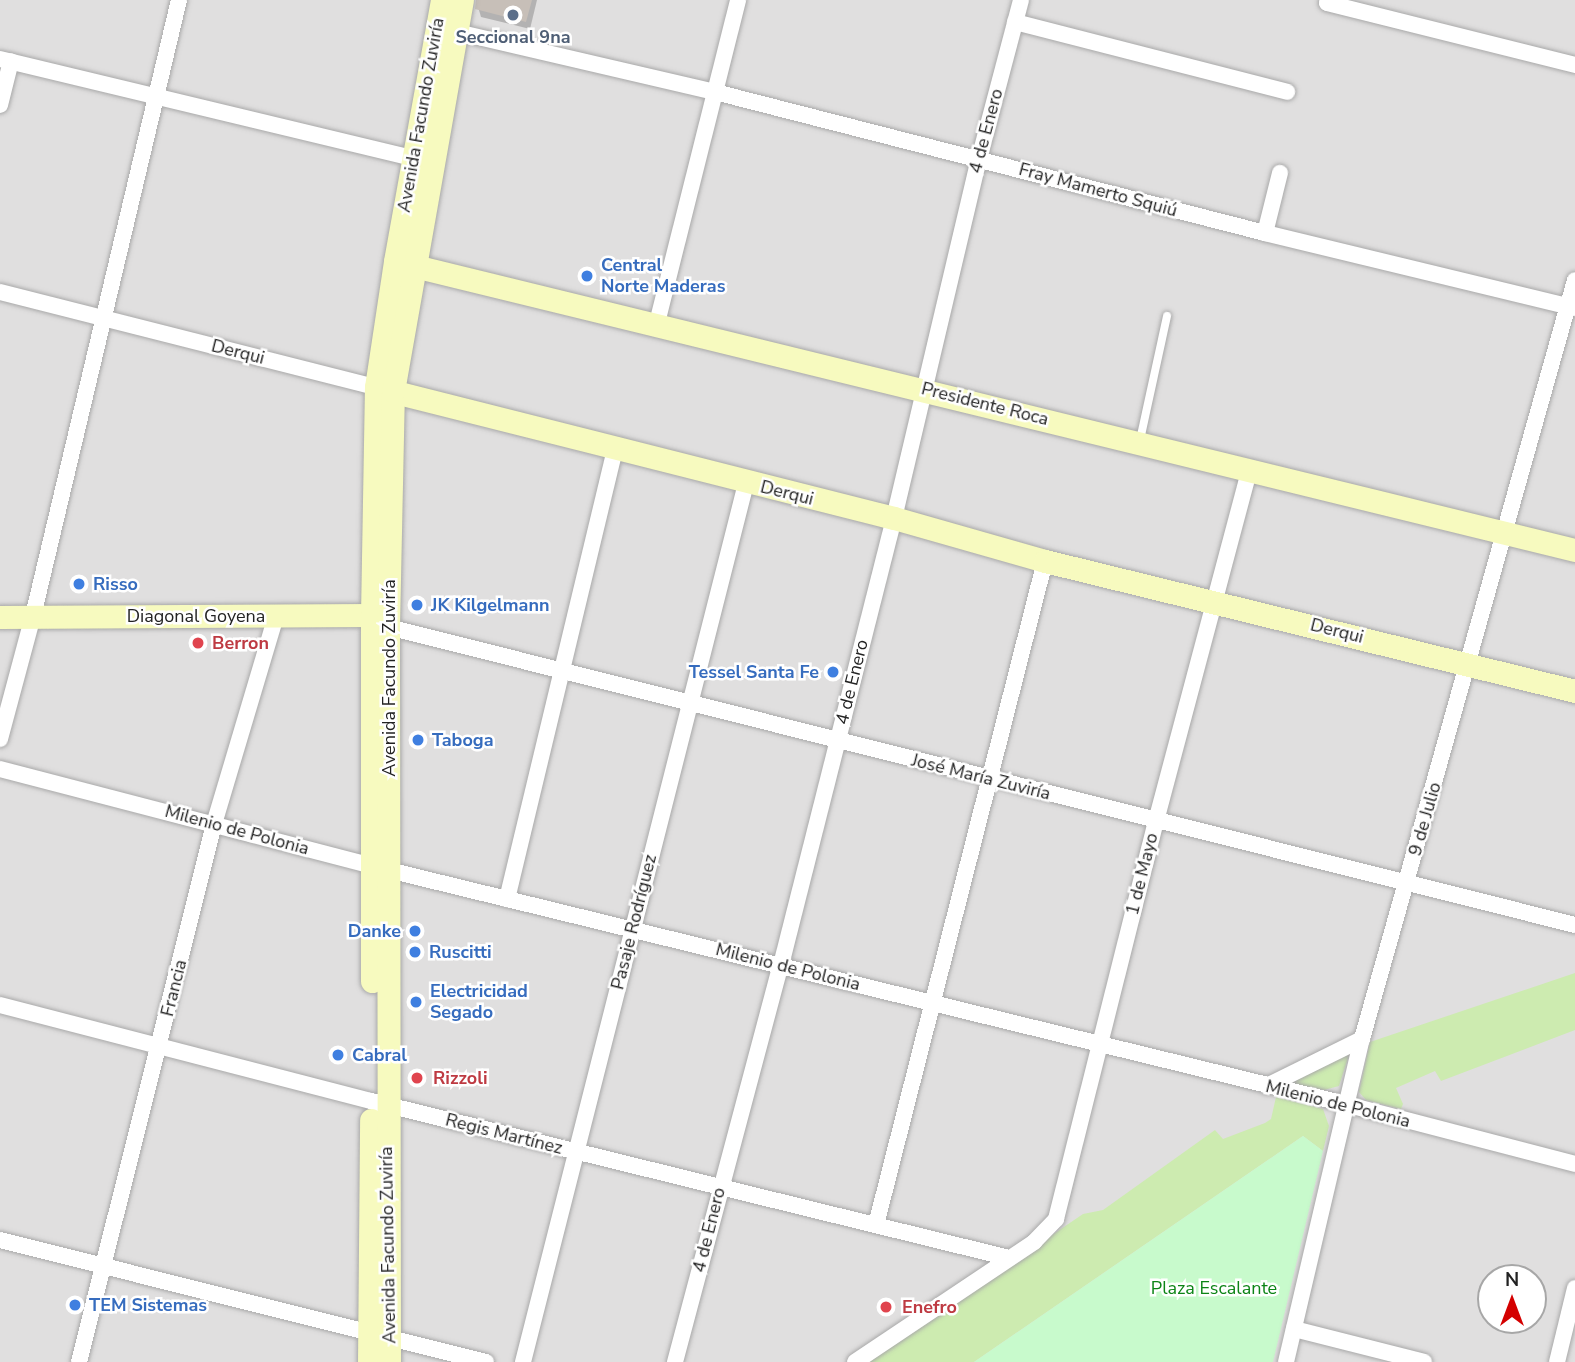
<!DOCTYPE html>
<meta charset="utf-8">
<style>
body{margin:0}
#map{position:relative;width:1575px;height:1362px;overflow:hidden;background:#f2efe9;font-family:"Nunito Sans",sans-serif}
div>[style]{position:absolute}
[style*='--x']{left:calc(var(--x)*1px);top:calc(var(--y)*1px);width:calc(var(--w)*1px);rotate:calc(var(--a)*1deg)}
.residential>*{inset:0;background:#e0dfdf}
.grass>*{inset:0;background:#cdebb0}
.park>*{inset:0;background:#c8facc}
.shadow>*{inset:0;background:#0003}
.building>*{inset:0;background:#c7bfb8}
.roads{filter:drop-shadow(0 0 2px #a9a9a9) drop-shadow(0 0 2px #a9a9a9)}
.lane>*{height:8px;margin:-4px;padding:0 4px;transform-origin:4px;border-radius:4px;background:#fff}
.street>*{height:16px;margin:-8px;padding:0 8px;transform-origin:8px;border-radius:8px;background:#fff}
.secondary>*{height:23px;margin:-11.5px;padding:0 11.5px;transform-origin:11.5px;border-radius:11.5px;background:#f7fabf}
.dots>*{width:19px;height:19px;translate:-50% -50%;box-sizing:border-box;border:4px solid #fff;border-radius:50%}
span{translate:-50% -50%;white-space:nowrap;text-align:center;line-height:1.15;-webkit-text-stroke:5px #fff;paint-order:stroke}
.service-label{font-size:18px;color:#4e5e75;font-weight:700}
.street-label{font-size:18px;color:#222}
.shop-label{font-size:18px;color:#366cbe;font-weight:700}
.left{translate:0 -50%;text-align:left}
.right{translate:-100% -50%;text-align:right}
.health-label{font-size:18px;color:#be3a42;font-weight:700}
.park-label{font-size:18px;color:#0c8416}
.north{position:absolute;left:1477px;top:1264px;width:70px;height:70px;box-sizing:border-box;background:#fff;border:2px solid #a7a7a7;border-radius:50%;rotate:0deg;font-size:19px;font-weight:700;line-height:28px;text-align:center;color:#222}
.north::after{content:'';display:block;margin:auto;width:24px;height:32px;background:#d40000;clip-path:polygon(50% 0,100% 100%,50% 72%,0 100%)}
</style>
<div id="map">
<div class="residential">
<div style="clip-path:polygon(evenodd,0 0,1575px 0,1575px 1362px,0 1362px,0 0,1491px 1278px,1533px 1278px,1533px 1320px,1491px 1320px,1491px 1278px)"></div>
</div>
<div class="grass">
<div style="clip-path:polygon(1575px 973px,1575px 1030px,1441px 1081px,1435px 1071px,1396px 1088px,1403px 1104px,1401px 1109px,1366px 1100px,1359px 1092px,1370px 1042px)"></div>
<div style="clip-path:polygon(1350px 1052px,1339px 1086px,1324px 1090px,1291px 1083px)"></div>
<div style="clip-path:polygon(1276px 1097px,1323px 1109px,1329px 1126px,1323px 1151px,1303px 1136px,974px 1362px,865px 1362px,1083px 1214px,1103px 1210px,1215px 1130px,1223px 1139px,1265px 1123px,1271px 1119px)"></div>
</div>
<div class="park">
<div style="clip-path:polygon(1303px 1136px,1323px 1151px,1273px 1362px,974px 1362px)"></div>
</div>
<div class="shadow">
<div style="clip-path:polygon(476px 0,537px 0,530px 29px,481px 17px)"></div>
</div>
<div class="building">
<div style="clip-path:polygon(476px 0,532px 0,526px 22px,475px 9px)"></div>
</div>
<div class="roads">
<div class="lane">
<div style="--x:1140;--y:440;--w:127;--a:-77.7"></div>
</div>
<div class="street">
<div style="--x:1328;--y:0;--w:3;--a:108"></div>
<div style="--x:1327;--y:3;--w:256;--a:14"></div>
<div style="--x:1015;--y:22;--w:281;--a:14.4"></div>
<div style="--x:457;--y:32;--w:265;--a:13.1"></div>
<div style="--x:715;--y:92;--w:568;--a:14.38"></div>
<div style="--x:1265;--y:233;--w:319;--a:13.6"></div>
<div style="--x:0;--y:59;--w:425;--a:13.5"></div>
<div style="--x:0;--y:105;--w:45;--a:-76"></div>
<div style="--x:1265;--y:233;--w:62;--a:-76"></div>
<div style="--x:0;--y:292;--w:388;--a:14.2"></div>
<div style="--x:657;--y:323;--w:333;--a:-75.9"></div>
<div style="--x:388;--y:627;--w:1224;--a:14.09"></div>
<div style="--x:0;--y:739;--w:127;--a:-75"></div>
<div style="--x:33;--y:616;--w:633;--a:-76.67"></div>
<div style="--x:0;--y:769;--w:384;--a:14.6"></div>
<div style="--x:372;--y:866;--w:1002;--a:13.74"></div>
<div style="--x:1345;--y:1104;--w:238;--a:14.6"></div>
<div style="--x:507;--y:899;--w:463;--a:-76.5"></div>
<div style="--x:0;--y:1005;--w:383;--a:14.5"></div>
<div style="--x:371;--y:1101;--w:657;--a:13.82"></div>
<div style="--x:1267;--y:1086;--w:106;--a:-26.3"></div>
<div style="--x:876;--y:1225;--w:685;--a:-75.72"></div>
<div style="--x:0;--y:1240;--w:501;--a:14.09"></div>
<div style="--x:1294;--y:1329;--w:134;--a:14.2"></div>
<div style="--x:79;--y:1362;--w:555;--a:-75.91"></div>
<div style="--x:214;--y:824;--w:217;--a:-73.4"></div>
<div style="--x:523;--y:1362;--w:907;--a:-75.76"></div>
<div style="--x:675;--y:1362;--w:411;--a:-75.1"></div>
<div style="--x:781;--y:965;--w:461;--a:-75.8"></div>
<div style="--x:894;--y:518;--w:369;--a:-76.7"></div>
<div style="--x:979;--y:159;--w:164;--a:-75.2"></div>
<div style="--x:855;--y:1362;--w:216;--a:-33.8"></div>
<div style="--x:1034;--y:1242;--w:32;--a:-46"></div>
<div style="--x:1056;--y:1219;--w:410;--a:-75.9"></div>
<div style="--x:1156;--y:821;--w:362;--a:-75.1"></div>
<div style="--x:1286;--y:1362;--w:332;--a:-76.8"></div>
<div style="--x:1362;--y:1039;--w:788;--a:-74.32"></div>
<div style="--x:1557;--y:1362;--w:76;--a:-76.3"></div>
</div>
<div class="secondary">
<div style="--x:398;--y:262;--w:1212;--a:13.75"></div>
<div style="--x:379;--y:388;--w:531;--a:14.17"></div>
<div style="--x:894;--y:518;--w:157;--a:15.9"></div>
<div style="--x:1045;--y:561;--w:546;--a:13.78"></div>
<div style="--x:0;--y:617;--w:372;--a:-0.3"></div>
<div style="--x:372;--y:615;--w:14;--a:36"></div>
<div style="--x:372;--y:981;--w:366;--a:-90"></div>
<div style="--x:372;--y:615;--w:228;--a:-89"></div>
<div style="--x:376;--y:387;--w:127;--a:-81.4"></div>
<div style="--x:395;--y:261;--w:265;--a:-79.8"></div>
<div style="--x:369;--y:1362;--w:242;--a:-89.5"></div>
<div style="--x:389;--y:1362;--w:735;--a:-90.08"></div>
<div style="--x:388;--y:627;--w:236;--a:-88.8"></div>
<div style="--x:393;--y:391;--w:397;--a:-80"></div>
</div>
</div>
<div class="dots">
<div style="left:513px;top:15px;background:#5c6f8a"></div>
<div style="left:587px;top:276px;background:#3f7fe0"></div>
<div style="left:79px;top:584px;background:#3f7fe0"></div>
<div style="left:417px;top:605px;background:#3f7fe0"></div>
<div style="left:198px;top:643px;background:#e0444e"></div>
<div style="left:833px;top:672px;background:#3f7fe0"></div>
<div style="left:418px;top:740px;background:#3f7fe0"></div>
<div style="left:415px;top:931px;background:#3f7fe0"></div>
<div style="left:415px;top:952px;background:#3f7fe0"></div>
<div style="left:416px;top:1002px;background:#3f7fe0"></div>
<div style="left:338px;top:1055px;background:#3f7fe0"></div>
<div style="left:417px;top:1078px;background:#e0444e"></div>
<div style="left:75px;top:1305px;background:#3f7fe0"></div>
<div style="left:886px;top:1307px;background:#e0444e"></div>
</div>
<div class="service-label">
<span style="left:513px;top:37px">Seccional 9na</span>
</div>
<div class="street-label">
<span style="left:421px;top:115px;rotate:-80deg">Avenida Facundo Zuviría</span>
<span style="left:986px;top:131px;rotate:-75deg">4 de Enero</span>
<span style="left:1098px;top:190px;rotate:15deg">Fray Mamerto Squiú</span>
<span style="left:238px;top:352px;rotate:14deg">Derqui</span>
<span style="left:985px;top:404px;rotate:14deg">Presidente Roca</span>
<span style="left:787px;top:493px;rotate:14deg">Derqui</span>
<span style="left:196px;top:616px">Diagonal Goyena</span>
<span style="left:1337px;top:631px;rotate:14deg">Derqui</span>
<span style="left:389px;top:678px;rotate:-90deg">Avenida Facundo Zuviría</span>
<span style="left:852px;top:682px;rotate:-76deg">4 de Enero</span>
<span style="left:981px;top:777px;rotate:14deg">José María Zuviría</span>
<span style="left:1425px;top:819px;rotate:-74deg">9 de Julio</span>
<span style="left:237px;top:830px;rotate:15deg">Milenio de Polonia</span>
<span style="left:1142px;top:874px;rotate:-76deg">1 de Mayo</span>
<span style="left:634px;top:922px;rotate:-76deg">Pasaje Rodríguez</span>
<span style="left:788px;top:967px;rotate:14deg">Milenio de Polonia</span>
<span style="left:174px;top:988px;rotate:-76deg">Francia</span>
<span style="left:1338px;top:1104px;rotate:14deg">Milenio de Polonia</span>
<span style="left:504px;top:1134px;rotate:14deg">Regis Martínez</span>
<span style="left:709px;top:1230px;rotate:-76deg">4 de Enero</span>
<span style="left:388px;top:1245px;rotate:-91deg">Avenida Facundo Zuviría</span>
</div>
<div class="shop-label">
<span class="left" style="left:601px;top:276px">Central<br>Norte Maderas</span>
<span class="left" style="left:93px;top:584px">Risso</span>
<span class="left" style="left:431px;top:605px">JK Kilgelmann</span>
<span class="right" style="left:819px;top:672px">Tessel Santa Fe</span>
<span class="left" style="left:432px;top:740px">Taboga</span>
<span class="right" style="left:401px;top:931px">Danke</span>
<span class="left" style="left:429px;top:952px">Ruscitti</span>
<span class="left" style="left:430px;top:1002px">Electricidad<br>Segado</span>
<span class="left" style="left:352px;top:1055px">Cabral</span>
<span class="left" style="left:89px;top:1305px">TEM Sistemas</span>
</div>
<div class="health-label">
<span class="left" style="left:212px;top:643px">Berron</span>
<span class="left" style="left:433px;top:1078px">Rizzoli</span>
<span class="left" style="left:902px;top:1307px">Enefro</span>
</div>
<div class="park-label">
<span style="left:1214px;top:1288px">Plaza Escalante</span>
</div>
<div class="north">N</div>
</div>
